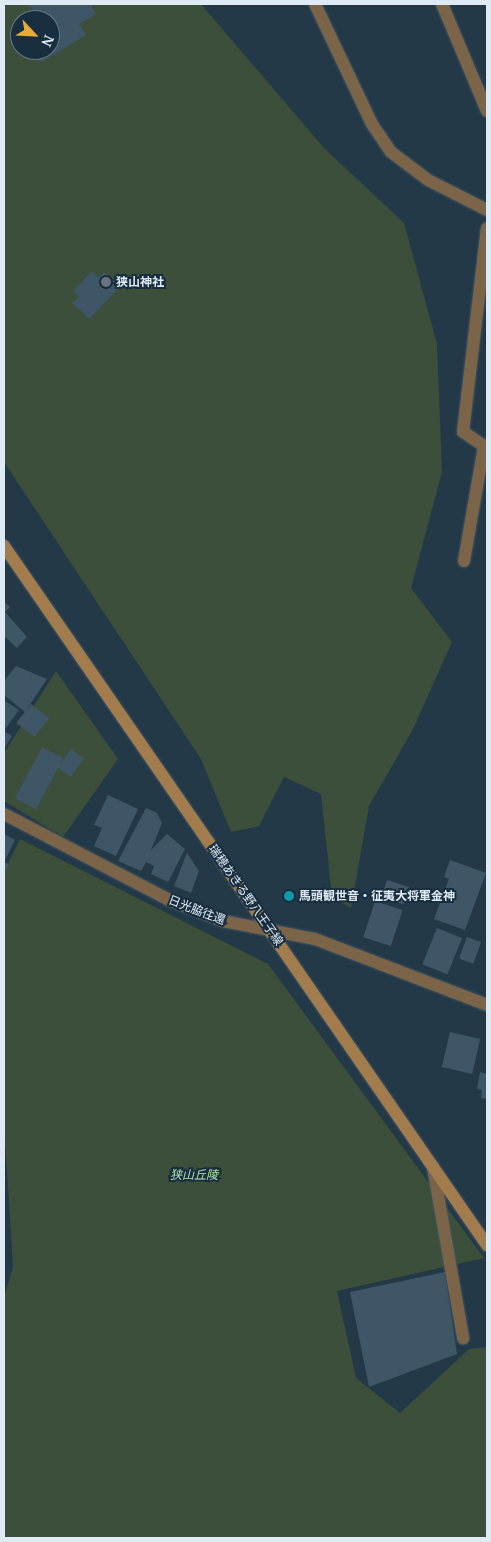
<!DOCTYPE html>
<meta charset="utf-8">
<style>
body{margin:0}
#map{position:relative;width:491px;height:1542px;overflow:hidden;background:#233948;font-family:"PT Serif","Noto Sans JP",serif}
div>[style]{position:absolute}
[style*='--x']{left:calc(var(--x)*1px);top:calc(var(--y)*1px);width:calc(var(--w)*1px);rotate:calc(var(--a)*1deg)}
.green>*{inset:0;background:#3b4f3b}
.building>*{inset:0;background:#3f5666;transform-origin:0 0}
.roads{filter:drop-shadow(0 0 1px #415564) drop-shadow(0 0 1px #415564)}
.service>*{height:12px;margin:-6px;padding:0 6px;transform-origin:6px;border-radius:6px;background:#7b6447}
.minor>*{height:12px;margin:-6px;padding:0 6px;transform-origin:6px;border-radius:6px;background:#7b6447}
.tertiary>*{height:12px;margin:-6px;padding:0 6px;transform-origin:6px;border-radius:6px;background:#7b6447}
.secondary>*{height:12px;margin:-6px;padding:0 6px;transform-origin:6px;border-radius:6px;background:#a27c4d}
.dots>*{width:14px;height:14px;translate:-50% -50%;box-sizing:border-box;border:2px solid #192e3e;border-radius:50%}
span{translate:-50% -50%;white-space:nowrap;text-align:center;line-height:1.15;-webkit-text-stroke:4px #192e3e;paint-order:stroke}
.poi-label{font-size:12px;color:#deebf5;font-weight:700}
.left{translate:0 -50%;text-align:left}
.street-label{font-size:12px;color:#deebf5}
.park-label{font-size:12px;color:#b1e3b1;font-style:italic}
.frame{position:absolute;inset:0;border:5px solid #deebf5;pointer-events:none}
.north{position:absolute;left:10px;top:10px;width:50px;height:50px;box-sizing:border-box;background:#192e3e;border:1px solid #687a87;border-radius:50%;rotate:115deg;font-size:14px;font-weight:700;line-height:20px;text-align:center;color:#deebf5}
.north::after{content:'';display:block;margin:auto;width:18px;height:22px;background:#e8ab37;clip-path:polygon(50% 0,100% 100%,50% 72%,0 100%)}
</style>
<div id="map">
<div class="green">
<div style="clip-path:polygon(evenodd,9px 4px,201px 4px,324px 148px,404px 223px,437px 344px,442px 472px,411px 588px,452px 642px,412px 731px,369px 806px,351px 908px,332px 897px,321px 794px,284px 777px,259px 826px,231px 832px,201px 759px,4px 462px,4px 7px,9px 4px,20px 20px,50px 20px,50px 50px,20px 50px,20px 20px)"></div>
<div style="clip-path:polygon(56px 671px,118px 759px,63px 837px,4px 801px,4px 753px)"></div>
<div style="clip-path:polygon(20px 839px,268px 964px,484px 1258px,337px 1291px,356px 1378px,400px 1413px,469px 1349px,487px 1347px,487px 1538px,4px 1538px,4px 1298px,13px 1267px,4px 1124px,4px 872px)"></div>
</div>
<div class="building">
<div style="clip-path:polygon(29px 4px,90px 4px,96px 14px,79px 24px,86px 35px,41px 62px,33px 50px,50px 50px,50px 20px,30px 20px,36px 16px)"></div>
<div style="clip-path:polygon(92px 271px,98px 278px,104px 272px,120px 287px,89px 319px,72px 303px,79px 297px,73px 291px)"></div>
<div style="clip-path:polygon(4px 602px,10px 607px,5px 612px,27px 637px,17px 648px,4px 636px)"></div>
<div style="clip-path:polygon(16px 666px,47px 679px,25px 712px,4px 695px,4px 681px)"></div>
<div style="clip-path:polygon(5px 701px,19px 710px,6px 728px,4px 727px)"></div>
<div style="left:31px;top:704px;width:23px;height:24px;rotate:38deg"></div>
<div style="clip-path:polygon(4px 731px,12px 736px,4px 749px)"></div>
<div style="left:42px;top:747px;width:24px;height:58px;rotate:28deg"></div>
<div style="left:71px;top:749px;width:16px;height:23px;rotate:35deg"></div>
<div style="clip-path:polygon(108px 795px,138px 809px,116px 856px,94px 846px,102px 828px,94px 825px)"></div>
<div style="clip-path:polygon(146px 808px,157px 813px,162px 823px,151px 850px,167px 834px,185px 849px,168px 882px,151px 874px,154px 866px,146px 862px,141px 871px,118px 861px)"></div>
<div style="clip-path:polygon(4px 834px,15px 840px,4px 862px,9px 864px,4px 874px)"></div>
<div style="clip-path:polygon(187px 853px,199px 871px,191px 893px,174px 886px)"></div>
<div style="clip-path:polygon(450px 860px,486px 873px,465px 930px,434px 919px,449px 879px,444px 877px)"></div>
<div style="left:387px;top:880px;width:23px;height:18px;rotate:18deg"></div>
<div style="left:375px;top:901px;width:29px;height:38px;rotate:18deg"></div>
<div style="left:437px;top:928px;width:27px;height:39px;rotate:22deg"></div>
<div style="left:467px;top:937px;width:15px;height:23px;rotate:20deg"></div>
<div style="left:450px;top:1032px;width:31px;height:36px;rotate:13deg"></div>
<div style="clip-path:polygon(480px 1072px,487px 1074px,487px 1099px,481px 1098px,482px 1090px,477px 1089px)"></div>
<div style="clip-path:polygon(445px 1272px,457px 1354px,369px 1387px,350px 1292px)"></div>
</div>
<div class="roads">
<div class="service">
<div style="--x:433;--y:1167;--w:174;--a:80"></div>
</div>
<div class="minor">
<div style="--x:315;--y:4;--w:133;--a:64.6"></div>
<div style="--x:372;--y:124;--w:34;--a:56"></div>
<div style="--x:391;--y:152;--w:46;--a:37.1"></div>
<div style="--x:428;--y:180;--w:66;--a:27"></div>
<div style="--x:442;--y:4;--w:116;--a:67.2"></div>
<div style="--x:464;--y:561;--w:117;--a:-80.1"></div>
<div style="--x:484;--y:446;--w:25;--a:-146"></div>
<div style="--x:463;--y:432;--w:205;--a:-83.3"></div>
</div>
<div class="tertiary">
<div style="--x:4;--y:814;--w:186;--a:27.5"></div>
<div style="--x:169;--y:900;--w:58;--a:21.3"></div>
<div style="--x:223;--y:921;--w:94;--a:11.1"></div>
<div style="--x:315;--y:939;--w:184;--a:21"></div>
</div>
<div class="secondary">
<div style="--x:4;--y:546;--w:850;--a:55.36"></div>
</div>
</div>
<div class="dots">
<div style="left:106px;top:282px;background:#6b7280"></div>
<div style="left:289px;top:896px;background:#0f9aa8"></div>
</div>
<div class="poi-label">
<span class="left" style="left:116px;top:282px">狭山神社</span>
<span class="left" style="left:299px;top:896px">馬頭観世音・征夷大将軍金神</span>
</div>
<div class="street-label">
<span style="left:246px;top:895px;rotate:55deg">瑞穂あきる野八王子線</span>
<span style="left:197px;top:910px;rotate:21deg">日光脇往還</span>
</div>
<div class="park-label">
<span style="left:194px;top:1175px">狭山丘陵</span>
</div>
<div class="frame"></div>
<div class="north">N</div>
</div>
